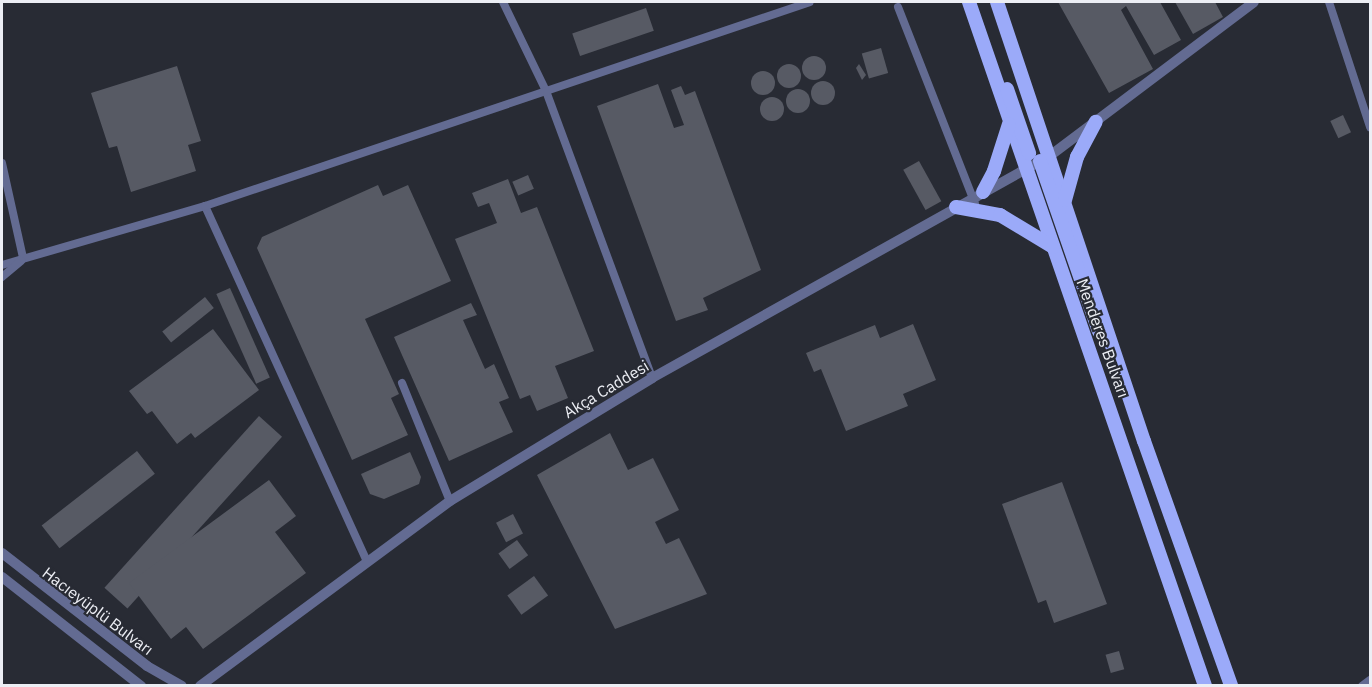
<!DOCTYPE html>
<meta charset="utf-8">
<style>
body{margin:0}
#map{position:relative;width:1372px;height:687px;overflow:hidden;background:#282b34;font-family:"IBM Plex Sans",sans-serif}
div>[style]{position:absolute}
[style*='--x']{left:calc(var(--x)*1px);top:calc(var(--y)*1px);width:calc(var(--w)*1px);rotate:calc(var(--a)*1deg)}
.building>*{inset:0;background:#575a64;transform-origin:0 0}
.round{border-radius:50%}
.minor>*{height:8px;margin:-4px;padding:0 4px;transform-origin:4px;border-radius:4px;background:#636b92}
.tertiary>*{height:10px;margin:-5px;padding:0 5px;transform-origin:5px;border-radius:5px;background:#636b92}
.primary>*{height:14px;margin:-7px;padding:0 7px;transform-origin:7px;border-radius:7px;background:#9baaf9}
span{translate:-50% -50%;white-space:nowrap;text-align:center;line-height:1.15;-webkit-text-stroke:4.5px #282b34;paint-order:stroke}
.street-label{font-size:16px;color:#eceef4}
.frame{position:absolute;inset:0;border:3px solid #eceef4;pointer-events:none}
</style>
<div id="map">
<div class="building">
<div style="clip-path:polygon(1058px 2px,1160px 2px,1181px 40px,1154px 55px,1126px 6px,1121px 10px,1153px 69px,1109px 93px)"></div>
<div style="clip-path:polygon(1175px 2px,1215px 2px,1223px 17px,1193px 34px)"></div>
<div style="left:646px;top:8px;width:24px;height:78px;rotate:71deg"></div>
<div style="left:881px;top:48px;width:26px;height:20px;rotate:74deg"></div>
<div class="round" style="left:802px;top:56px;width:24px;height:24px"></div>
<div style="clip-path:polygon(859px 64px,866px 75px,862px 80px,856px 68px)"></div>
<div class="round" style="left:777px;top:64px;width:24px;height:24px"></div>
<div style="clip-path:polygon(177px 66px,201px 141px,188px 145px,196px 171px,131px 192px,117px 146px,109px 148px,91px 93px)"></div>
<div class="round" style="left:751px;top:71px;width:24px;height:24px"></div>
<div class="round" style="left:811px;top:81px;width:24px;height:24px"></div>
<div style="clip-path:polygon(658px 84px,674px 128px,684px 125px,671px 90px,681px 86px,685px 95px,695px 91px,761px 270px,703px 298px,708px 310px,676px 321px,597px 106px)"></div>
<div class="round" style="left:786px;top:89px;width:24px;height:24px"></div>
<div class="round" style="left:760px;top:97px;width:24px;height:24px"></div>
<div style="left:1343px;top:115px;width:19px;height:14px;rotate:65deg"></div>
<div style="left:919px;top:161px;width:46px;height:18px;rotate:61deg"></div>
<div style="left:528px;top:175px;width:15px;height:17px;rotate:67deg"></div>
<div style="clip-path:polygon(508px 179px,521px 213px,537px 207px,594px 351px,555px 366px,568px 398px,537px 411px,530px 395px,520px 399px,455px 239px,497px 223px,489px 203px,478px 207px,472px 193px)"></div>
<div style="clip-path:polygon(378px 185px,383px 196px,408px 185px,451px 281px,365px 319px,399px 394px,391px 398px,408px 435px,352px 460px,257px 248px,262px 237px)"></div>
<div style="left:230px;top:288px;width:98px;height:15px;rotate:66deg"></div>
<div style="left:205px;top:297px;width:14px;height:55px;rotate:51deg"></div>
<div style="clip-path:polygon(471px 303px,477px 315px,463px 320px,485px 369px,494px 364px,509px 398px,499px 402px,513px 432px,449px 461px,394px 337px)"></div>
<div style="clip-path:polygon(913px 324px,936px 380px,903px 394px,908px 406px,846px 431px,821px 369px,814px 372px,806px 353px,875px 325px,880px 338px)"></div>
<div style="clip-path:polygon(213px 329px,259px 390px,195px 438px,191px 433px,177px 444px,152px 411px,147px 414px,129px 391px)"></div>
<div style="left:259px;top:416px;width:31px;height:231px;rotate:42deg"></div>
<div style="clip-path:polygon(610px 433px,628px 470px,653px 458px,679px 510px,655px 522px,666px 544px,679px 538px,707px 594px,615px 629px,537px 475px)"></div>
<div style="left:137px;top:451px;width:29px;height:121px;rotate:52deg"></div>
<div style="clip-path:polygon(410px 452px,421px 477px,419px 484px,384px 499px,370px 494px,361px 474px)"></div>
<div style="clip-path:polygon(269px 480px,296px 516px,275px 532px,306px 573px,203px 649px,186px 627px,171px 639px,129px 583px)"></div>
<div style="clip-path:polygon(1062px 482px,1107px 604px,1054px 623px,1046px 600px,1038px 603px,1002px 504px)"></div>
<div style="left:513px;top:514px;width:22px;height:19px;rotate:63deg"></div>
<div style="left:517px;top:540px;width:19px;height:23px;rotate:54deg"></div>
<div style="left:534px;top:576px;width:24px;height:33px;rotate:54deg"></div>
<div style="left:1119px;top:651px;width:19px;height:14px;rotate:74deg"></div>
</div>
<div class="minor">
<div style="--x:503;--y:2;--w:99;--a:64.2"></div>
<div style="--x:546;--y:91;--w:306;--a:69.7"></div>
<div style="--x:1329;--y:2;--w:132;--a:71.8"></div>
<div style="--x:898;--y:7;--w:211;--a:68.6"></div>
<div style="--x:2;--y:163;--w:97;--a:77.5"></div>
<div style="--x:205;--y:206;--w:389;--a:65.5"></div>
<div style="--x:2;--y:265;--w:211;--a:-16.2"></div>
<div style="--x:205;--y:206;--w:638;--a:-18.63"></div>
<div style="--x:2;--y:277;--w:25;--a:-40"></div>
<div style="--x:402;--y:383;--w:127;--a:67.9"></div>
<div style="--x:1362;--y:686;--w:10;--a:-37"></div>
</div>
<div class="tertiary">
<div style="--x:2;--y:553;--w:184;--a:37.9"></div>
<div style="--x:147;--y:666;--w:40;--a:29.7"></div>
<div style="--x:2;--y:577;--w:177;--a:38.1"></div>
<div style="--x:200;--y:686;--w:311;--a:-36.5"></div>
<div style="--x:450;--y:501;--w:237;--a:-31.3"></div>
<div style="--x:652;--y:378;--w:457;--a:-29.2"></div>
<div style="--x:1051;--y:155;--w:254;--a:-37"></div>
</div>
<div class="primary">
<div style="--x:969;--y:2;--w:724;--a:70.96"></div>
<div style="--x:997;--y:2;--w:463;--a:71.5"></div>
<div style="--x:1144;--y:441;--w:260;--a:70.4"></div>
<div style="--x:1007;--y:89;--w:68;--a:71"></div>
<div style="--x:1040;--y:161;--w:180;--a:70.9"></div>
<div style="--x:983;--y:192;--w:24;--a:-62"></div>
<div style="--x:994;--y:171;--w:49;--a:-72.3"></div>
<div style="--x:1065;--y:200;--w:45;--a:-74.4"></div>
<div style="--x:1077;--y:157;--w:40;--a:-62"></div>
<div style="--x:956;--y:207;--w:45;--a:10.3"></div>
<div style="--x:1000;--y:215;--w:62;--a:31.1"></div>
</div>
<div class="street-label">
<span style="left:1103px;top:338px;rotate:70deg">Menderes Bulvarı</span>
<span style="left:606px;top:389px;rotate:-31deg">Akça Caddesi</span>
<span style="left:98px;top:611px;rotate:37deg">Hacıeyüplü Bulvarı</span>
</div>
<div class="frame"></div>
</div>
